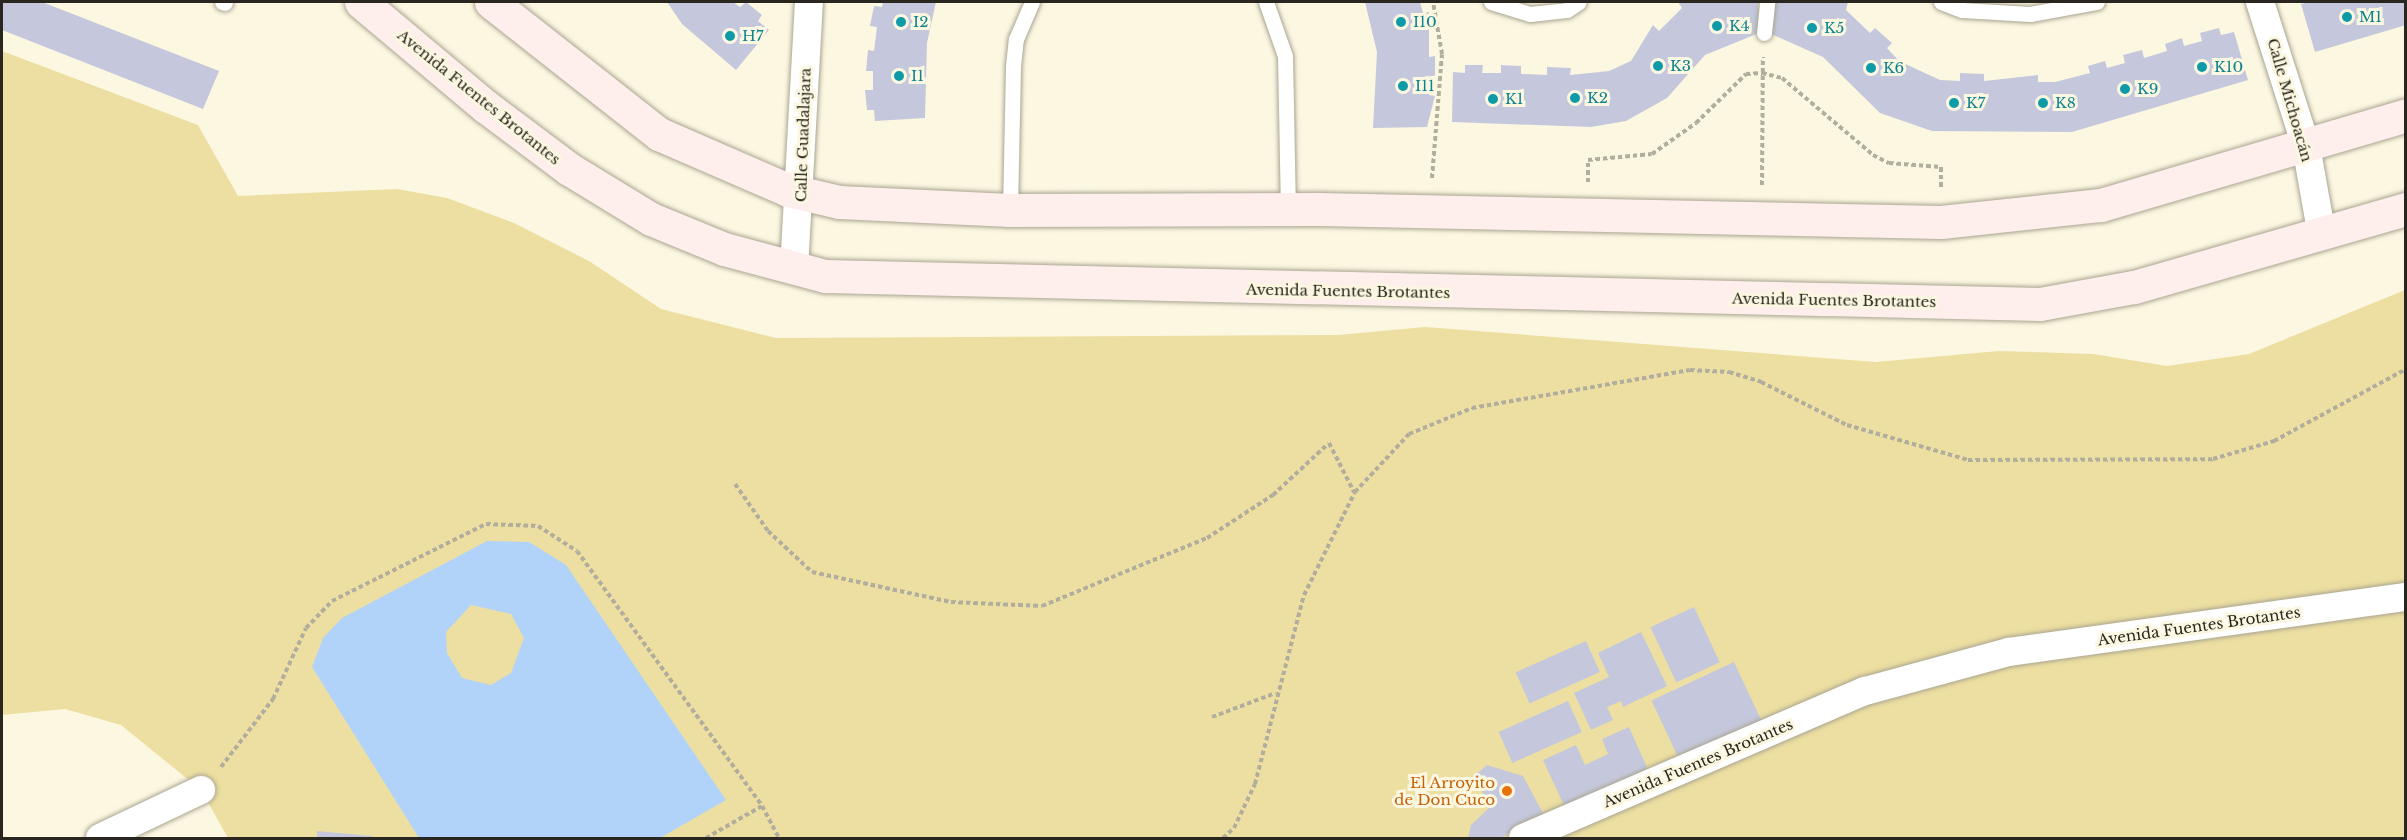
<!DOCTYPE html>
<meta charset="utf-8">
<style>
body{margin:0}
#map{position:relative;width:2407px;height:840px;overflow:hidden;background:#fcf7e1;font-family:"Libre Baskerville",serif}
div>[style]{position:absolute}
[style*='--x']{left:calc(var(--x)*1px);top:calc(var(--y)*1px);width:calc(var(--w)*1px);rotate:calc(var(--a)*1deg)}
.green>*{inset:0;background:#eddfa1}
.water>*{inset:0;background:#b1d3f9}
.building>*{inset:0;background:#c5c8dc;transform-origin:0 0}
.path>*{height:4px;margin-top:-2px;transform-origin:0;background:repeating-linear-gradient(90deg,#b2ae9d 0 4.5px,transparent 0 7.5px)}
.roads{filter:drop-shadow(0 0 2px #a9a591) drop-shadow(0 0 2px #a9a591)}
.lane>*{height:15px;margin:-7.5px;padding:0 7.5px;transform-origin:7.5px;border-radius:7.5px;background:#fff}
.street>*{height:28px;margin:-14px;padding:0 14px;transform-origin:14px;border-radius:14px;background:#fff}
.secondary>*{height:33px;margin:-16.5px;padding:0 16.5px;transform-origin:16.5px;border-radius:16.5px;background:#feeeec}
.dots>*{width:16px;height:16px;translate:-50% -50%;box-sizing:border-box;border:3px solid #fcf7e1;border-radius:50%}
span{translate:-50% -50%;white-space:nowrap;text-align:center;line-height:1.15;-webkit-text-stroke:6px #fcf7e1;paint-order:stroke}
.culture-label{font-size:15px;color:#0d838f}
.left{translate:0 -50%;text-align:left}
.street-label{font-size:15px;color:#28261e}
.food-label{font-size:15px;color:#c56008}
.right{translate:-100% -50%;text-align:right}
.frame{position:absolute;inset:0;border:3px solid #28261e;pointer-events:none}
</style>
<div id="map">
<div class="green">
<div style="clip-path:polygon(2px 51px,198px 125px,238px 196px,397px 189px,447px 198px,514px 223px,589px 261px,661px 309px,776px 338px,1338px 335px,1425px 327px,1876px 362px,1999px 351px,2093px 354px,2167px 366px,2249px 354px,2405px 290px,2405px 838px,228px 838px,201px 790px,121px 725px,65px 709px,2px 715px)"></div>
</div>
<div class="water">
<div style="clip-path:polygon(evenodd,487px 541px,529px 542px,566px 565px,726px 800px,660px 838px,419px 838px,312px 667px,323px 638px,342px 618px,487px 541px,471px 605px,511px 614px,524px 638px,511px 673px,491px 685px,462px 678px,447px 653px,446px 632px,471px 605px)"></div>
</div>
<div class="building">
<div style="clip-path:polygon(2px 2px,42px 2px,219px 71px,203px 109px,2px 30px)"></div>
<div style="clip-path:polygon(667px 2px,733px 2px,740px 7px,746px 2px,762px 15px,758px 21px,769px 30px,736px 70px,682px 24px)"></div>
<div style="clip-path:polygon(883px 2px,936px 2px,927px 43px,925px 118px,875px 121px,874px 110px,867px 110px,865px 90px,873px 90px,873px 71px,866px 71px,868px 50px,874px 51px,877px 27px,870px 26px,874px 6px,882px 7px)"></div>
<div style="clip-path:polygon(1365px 2px,1420px 2px,1423px 13px,1429px 12px,1429px 57px,1435px 56px,1435px 76px,1429px 76px,1429px 95px,1435px 96px,1427px 127px,1373px 128px,1377px 52px)"></div>
<div style="clip-path:polygon(1678px 2px,1758px 2px,1759px 33px,1705px 55px,1667px 98px,1626px 121px,1591px 127px,1452px 122px,1453px 72px,1465px 73px,1465px 65px,1483px 65px,1482px 73px,1501px 73px,1501px 65px,1521px 66px,1521px 74px,1547px 75px,1547px 67px,1571px 68px,1570px 75px,1609px 71px,1631px 61px,1653px 25px,1659px 31px,1682px 8px)"></div>
<div style="clip-path:polygon(1771px 2px,1848px 2px,1846px 10px,1870px 33px,1875px 28px,1892px 43px,1887px 48px,1899px 61px,1940px 80px,1960px 81px,1960px 73px,1984px 74px,1984px 81px,2038px 75px,2038px 82px,2055px 82px,2090px 73px,2088px 66px,2105px 61px,2107px 68px,2125px 63px,2123px 55px,2142px 50px,2144px 58px,2167px 51px,2165px 44px,2182px 38px,2184px 46px,2202px 41px,2200px 33px,2219px 28px,2221px 35px,2234px 32px,2248px 80px,2072px 132px,1932px 131px,1880px 113px,1823px 57px,1769px 33px)"></div>
<div style="clip-path:polygon(2309px 2px,2406px 2px,2406px 25px,2315px 52px,2301px 4px)"></div>
<div style="left:1694px;top:607px;width:61px;height:48px;rotate:65deg"></div>
<div style="clip-path:polygon(1641px 632px,1667px 686px,1623px 707px,1621px 701px,1607px 707px,1613px 720px,1591px 730px,1574px 693px,1609px 677px,1598px 653px)"></div>
<div style="left:1586px;top:641px;width:34px;height:77px;rotate:66deg"></div>
<div style="left:1734px;top:662px;width:66px;height:91px;rotate:65deg"></div>
<div style="left:1568px;top:701px;width:34px;height:76px;rotate:66deg"></div>
<div style="clip-path:polygon(1629px 727px,1650px 774px,1567px 812px,1543px 760px,1576px 745px,1585px 765px,1608px 754px,1602px 739px)"></div>
<div style="clip-path:polygon(1487px 765px,1523px 776px,1545px 817px,1500px 838px,1468px 838px,1471px 825px,1490px 807px,1474px 776px)"></div>
<div style="clip-path:polygon(317px 831px,372px 836px,372px 838px,317px 838px)"></div>
</div>
<div class="path">
<div style="--x:1432;--y:178;--w:124;--a:-85.4"></div>
<div style="--x:1442;--y:54;--w:53;--a:-99.8"></div>
<div style="--x:1588;--y:182;--w:22;--a:-90"></div>
<div style="--x:1588;--y:160;--w:64;--a:-5.4"></div>
<div style="--x:1652;--y:154;--w:54;--a:-35.2"></div>
<div style="--x:1696;--y:123;--w:70;--a:-44.4"></div>
<div style="--x:1746;--y:74;--w:16;--a:-4"></div>
<div style="--x:1762;--y:73;--w:21;--a:14"></div>
<div style="--x:1782;--y:78;--w:119;--a:40.2"></div>
<div style="--x:1873;--y:155;--w:18;--a:27"></div>
<div style="--x:1889;--y:163;--w:52;--a:4.4"></div>
<div style="--x:1941;--y:167;--w:21;--a:90"></div>
<div style="--x:1762;--y:185;--w:128;--a:-89.6"></div>
<div style="--x:735;--y:484;--w:57;--a:54.9"></div>
<div style="--x:768;--y:531;--w:60;--a:43"></div>
<div style="--x:812;--y:572;--w:142;--a:12.2"></div>
<div style="--x:951;--y:602;--w:91;--a:2.5"></div>
<div style="--x:1042;--y:606;--w:178;--a:-22.4"></div>
<div style="--x:1207;--y:538;--w:79;--a:-33.1"></div>
<div style="--x:1273;--y:495;--w:76;--a:-42.9"></div>
<div style="--x:1329;--y:443;--w:55;--a:63"></div>
<div style="--x:1212;--y:717;--w:68;--a:-20.6"></div>
<div style="--x:221;--y:767;--w:86;--a:-52.6"></div>
<div style="--x:273;--y:699;--w:78;--a:-65.1"></div>
<div style="--x:306;--y:628;--w:37;--a:-46"></div>
<div style="--x:332;--y:601;--w:172;--a:-26.6"></div>
<div style="--x:486;--y:524;--w:52;--a:2.2"></div>
<div style="--x:538;--y:526;--w:46;--a:32.7"></div>
<div style="--x:577;--y:551;--w:315;--a:54"></div>
<div style="--x:762;--y:806;--w:36;--a:62"></div>
<div style="--x:706;--y:838;--w:64;--a:-29.7"></div>
<div style="--x:1223;--y:838;--w:15;--a:-42"></div>
<div style="--x:1234;--y:828;--w:49;--a:-64.5"></div>
<div style="--x:1255;--y:784;--w:195;--a:-75.5"></div>
<div style="--x:1304;--y:595;--w:115;--a:-63.7"></div>
<div style="--x:1355;--y:492;--w:79;--a:-47"></div>
<div style="--x:1409;--y:434;--w:68;--a:-22.4"></div>
<div style="--x:1472;--y:408;--w:221;--a:-9.9"></div>
<div style="--x:1690;--y:370;--w:39;--a:3"></div>
<div style="--x:1729;--y:372;--w:34;--a:17"></div>
<div style="--x:1761;--y:382;--w:96;--a:26.6"></div>
<div style="--x:1847;--y:425;--w:126;--a:16.1"></div>
<div style="--x:1968;--y:460;--w:245;--a:-0.2"></div>
<div style="--x:2213;--y:459;--w:64;--a:-16.4"></div>
<div style="--x:2274;--y:441;--w:150;--a:-28.6"></div>
</div>
<div class="roads">
<div class="lane">
<div style="--x:222;--y:2;--w:3;--a:18"></div>
<div style="--x:1266;--y:2;--w:57;--a:70.6"></div>
<div style="--x:1285;--y:56;--w:154;--a:88.9"></div>
<div style="--x:1491;--y:2;--w:41;--a:17.1"></div>
<div style="--x:1530;--y:14;--w:37;--a:-6"></div>
<div style="--x:1567;--y:10;--w:14;--a:-34"></div>
<div style="--x:1941;--y:2;--w:22;--a:21"></div>
<div style="--x:1962;--y:10;--w:68;--a:3.4"></div>
<div style="--x:2030;--y:14;--w:68;--a:-10.2"></div>
<div style="--x:1764;--y:33;--w:31;--a:-84"></div>
<div style="--x:1010;--y:210;--w:144;--a:-88.8"></div>
<div style="--x:1013;--y:66;--w:27;--a:-84"></div>
<div style="--x:1016;--y:39;--w:40;--a:-66.6"></div>
</div>
<div class="street">
<div style="--x:2260;--y:2;--w:151;--a:72.3"></div>
<div style="--x:2306;--y:146;--w:91;--a:79.9"></div>
<div style="--x:794;--y:269;--w:267;--a:-86.8"></div>
<div style="--x:100;--y:838;--w:112;--a:-25.4"></div>
<div style="--x:1523;--y:838;--w:372;--a:-23.3"></div>
<div style="--x:1865;--y:691;--w:149;--a:-15.2"></div>
<div style="--x:2009;--y:652;--w:401;--a:-7.9"></div>
</div>
<div class="secondary">
<div style="--x:361;--y:2;--w:162;--a:40"></div>
<div style="--x:485;--y:106;--w:105;--a:36.9"></div>
<div style="--x:569;--y:169;--w:96;--a:31.4"></div>
<div style="--x:651;--y:219;--w:79;--a:22.3"></div>
<div style="--x:724;--y:249;--w:105;--a:15"></div>
<div style="--x:825;--y:276;--w:1215;--a:1.32"></div>
<div style="--x:2040;--y:304;--w:96;--a:-10.3"></div>
<div style="--x:2134;--y:287;--w:283;--a:-16"></div>
<div style="--x:491;--y:2;--w:214;--a:38.2"></div>
<div style="--x:659;--y:134;--w:141;--a:23.5"></div>
<div style="--x:788;--y:190;--w:52;--a:13.2"></div>
<div style="--x:839;--y:202;--w:171;--a:2.7"></div>
<div style="--x:1010;--y:210;--w:309;--a:-0.2"></div>
<div style="--x:1319;--y:209;--w:622;--a:1.2"></div>
<div style="--x:1941;--y:222;--w:161;--a:-6.1"></div>
<div style="--x:2101;--y:205;--w:318;--a:-16.4"></div>
</div>
</div>
<div class="dots">
<div style="left:2347px;top:17px;background:#0f9aa8"></div>
<div style="left:901px;top:22px;background:#0f9aa8"></div>
<div style="left:1401px;top:22px;background:#0f9aa8"></div>
<div style="left:1717px;top:26px;background:#0f9aa8"></div>
<div style="left:1812px;top:28px;background:#0f9aa8"></div>
<div style="left:730px;top:36px;background:#0f9aa8"></div>
<div style="left:1658px;top:66px;background:#0f9aa8"></div>
<div style="left:2202px;top:67px;background:#0f9aa8"></div>
<div style="left:1871px;top:68px;background:#0f9aa8"></div>
<div style="left:899px;top:76px;background:#0f9aa8"></div>
<div style="left:1403px;top:86px;background:#0f9aa8"></div>
<div style="left:2125px;top:89px;background:#0f9aa8"></div>
<div style="left:1575px;top:98px;background:#0f9aa8"></div>
<div style="left:1493px;top:99px;background:#0f9aa8"></div>
<div style="left:1954px;top:103px;background:#0f9aa8"></div>
<div style="left:2043px;top:103px;background:#0f9aa8"></div>
<div style="left:1507px;top:791px;background:#e8710a"></div>
</div>
<div class="culture-label">
<span class="left" style="left:2359px;top:17px">M1</span>
<span class="left" style="left:913px;top:22px">I2</span>
<span class="left" style="left:1413px;top:22px">I10</span>
<span class="left" style="left:1729px;top:26px">K4</span>
<span class="left" style="left:1824px;top:28px">K5</span>
<span class="left" style="left:742px;top:36px">H7</span>
<span class="left" style="left:1670px;top:66px">K3</span>
<span class="left" style="left:2214px;top:67px">K10</span>
<span class="left" style="left:1883px;top:68px">K6</span>
<span class="left" style="left:911px;top:76px">I1</span>
<span class="left" style="left:1415px;top:86px">I11</span>
<span class="left" style="left:2137px;top:89px">K9</span>
<span class="left" style="left:1587px;top:98px">K2</span>
<span class="left" style="left:1505px;top:99px">K1</span>
<span class="left" style="left:1966px;top:103px">K7</span>
<span class="left" style="left:2055px;top:103px">K8</span>
</div>
<div class="street-label">
<span style="left:479px;top:97px;rotate:39deg">Avenida Fuentes Brotantes</span>
<span style="left:2290px;top:100px;rotate:74deg">Calle Michoacán</span>
<span style="left:803px;top:135px;rotate:-88deg">Calle Guadalajara</span>
<span style="left:1348px;top:291px;rotate:1deg">Avenida Fuentes Brotantes</span>
<span style="left:1834px;top:300px;rotate:1deg">Avenida Fuentes Brotantes</span>
<span style="left:2199px;top:626px;rotate:-8deg">Avenida Fuentes Brotantes</span>
<span style="left:1698px;top:763px;rotate:-23deg">Avenida Fuentes Brotantes</span>
</div>
<div class="food-label">
<span class="right" style="left:1495px;top:791px">El Arroyito<br>de Don Cuco</span>
</div>
<div class="frame"></div>
</div>
